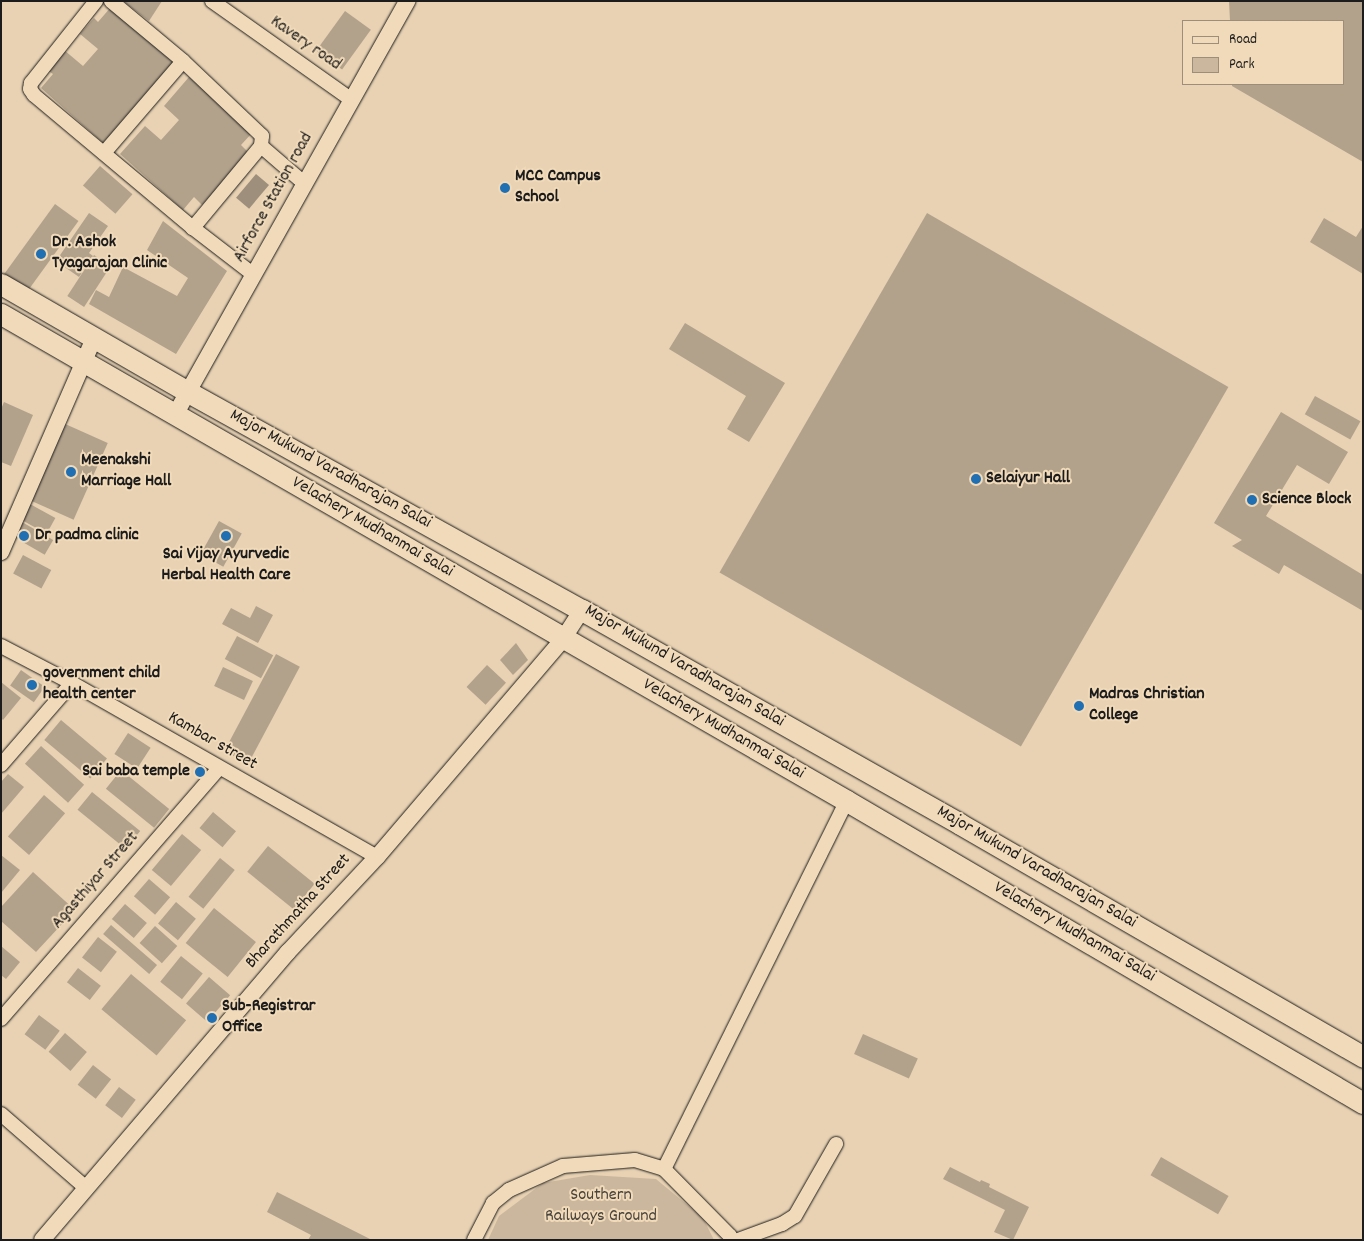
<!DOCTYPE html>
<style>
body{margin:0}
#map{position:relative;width:1364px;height:1241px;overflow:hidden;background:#e8d2b3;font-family:Dekko,sans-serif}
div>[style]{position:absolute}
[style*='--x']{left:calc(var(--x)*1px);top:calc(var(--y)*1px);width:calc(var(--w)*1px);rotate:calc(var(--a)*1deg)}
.green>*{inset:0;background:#cbb79d}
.water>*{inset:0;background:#9d8f7b;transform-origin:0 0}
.building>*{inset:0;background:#b2a28b;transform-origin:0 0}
.roads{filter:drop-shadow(0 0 1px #1c1c1c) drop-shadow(0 0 1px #1c1c1c)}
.minor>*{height:14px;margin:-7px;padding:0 7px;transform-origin:7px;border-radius:7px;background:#f1dab9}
.tertiary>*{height:16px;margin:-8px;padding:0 8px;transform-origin:8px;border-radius:8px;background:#f1dab9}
.primary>*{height:21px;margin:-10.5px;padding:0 10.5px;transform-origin:10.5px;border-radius:10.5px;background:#f1dab9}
.dots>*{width:14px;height:14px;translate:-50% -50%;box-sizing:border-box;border:2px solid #f1dab9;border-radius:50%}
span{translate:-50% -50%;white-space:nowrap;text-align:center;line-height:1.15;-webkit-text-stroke:4px #f1dab9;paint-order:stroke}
.street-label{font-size:18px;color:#1c1c1c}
.poi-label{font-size:18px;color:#1c1c1c;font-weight:700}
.left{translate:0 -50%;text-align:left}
.right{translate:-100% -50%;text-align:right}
.park-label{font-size:18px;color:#48433c}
.frame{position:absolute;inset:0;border:2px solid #1c1c1c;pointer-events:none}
.legend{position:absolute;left:1182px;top:20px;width:162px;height:65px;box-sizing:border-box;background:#f1dab9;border:1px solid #9c8e7a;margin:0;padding:6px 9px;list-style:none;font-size:15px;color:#1c1c1c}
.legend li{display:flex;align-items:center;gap:10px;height:25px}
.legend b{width:25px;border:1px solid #9c8e7a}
</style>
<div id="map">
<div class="green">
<div style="clip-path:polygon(590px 1175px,656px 1179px,703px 1218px,714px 1240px,488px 1240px,499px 1216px,543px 1183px)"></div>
</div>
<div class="water">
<div style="left:256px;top:174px;width:17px;height:31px;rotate:40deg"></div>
</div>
<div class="building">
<div style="clip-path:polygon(123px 1px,162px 1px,149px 21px)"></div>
<div style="clip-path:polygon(1229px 1px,1363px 1px,1363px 162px,1232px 86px,1232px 84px,1343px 84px,1343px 21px,1230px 21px)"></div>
<div style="clip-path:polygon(111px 7px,174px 63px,103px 143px,41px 88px,53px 74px,47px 70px,64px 50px,83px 66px,98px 49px,80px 34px,94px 18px,98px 22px)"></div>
<div style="left:345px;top:11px;width:32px;height:49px;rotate:36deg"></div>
<div style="clip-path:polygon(189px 77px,252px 133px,241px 145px,249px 153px,202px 205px,194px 197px,183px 210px,120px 154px,145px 126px,161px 140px,179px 120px,164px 106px)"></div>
<div style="left:100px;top:166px;width:43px;height:26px;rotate:41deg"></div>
<div style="left:55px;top:204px;width:29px;height:87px;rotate:36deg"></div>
<div style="clip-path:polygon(89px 213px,108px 226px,89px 253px,93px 256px,79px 277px,56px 261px)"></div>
<div style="left:927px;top:213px;width:348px;height:415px;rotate:30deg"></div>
<div style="clip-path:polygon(1324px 218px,1356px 237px,1363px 226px,1363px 274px,1310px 242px)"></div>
<div style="clip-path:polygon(163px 221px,227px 271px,176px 354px,89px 304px,96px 290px,109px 297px,123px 267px,177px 296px,188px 278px,147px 250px)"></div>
<div style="left:94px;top:255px;width:20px;height:49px;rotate:33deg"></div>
<div style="clip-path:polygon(685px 323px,785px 383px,749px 442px,727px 429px,746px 396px,669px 349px)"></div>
<div style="left:1315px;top:396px;width:52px;height:21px;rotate:29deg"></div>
<div style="clip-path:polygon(4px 402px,33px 415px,11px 466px,1px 462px,1px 409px)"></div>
<div style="clip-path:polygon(1281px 412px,1348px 452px,1329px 484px,1297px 465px,1266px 516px,1363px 575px,1363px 611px,1284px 565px,1279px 574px,1232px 546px,1242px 540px,1214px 523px)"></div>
<div style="left:63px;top:423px;width:49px;height:84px;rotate:24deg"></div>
<div style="left:30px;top:504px;width:29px;height:18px;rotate:29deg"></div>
<div style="left:219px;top:521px;width:26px;height:38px;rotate:29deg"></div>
<div style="left:22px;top:522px;width:36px;height:17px;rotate:30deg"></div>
<div style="left:23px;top:555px;width:32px;height:21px;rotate:28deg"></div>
<div style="clip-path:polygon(256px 606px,273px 615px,258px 643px,222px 624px,231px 608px,250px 618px)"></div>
<div style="left:237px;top:636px;width:41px;height:26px;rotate:28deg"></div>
<div style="clip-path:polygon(516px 643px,528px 660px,513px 675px,500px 660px)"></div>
<div style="left:276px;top:654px;width:27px;height:110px;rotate:28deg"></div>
<div style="left:487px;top:665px;width:26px;height:30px;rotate:43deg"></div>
<div style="left:223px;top:667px;width:33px;height:21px;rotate:25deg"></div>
<div style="left:21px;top:670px;width:29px;height:19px;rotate:35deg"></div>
<div style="clip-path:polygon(1px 682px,21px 698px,3px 720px,1px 718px)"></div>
<div style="left:61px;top:720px;width:60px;height:26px;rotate:40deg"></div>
<div style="left:128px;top:733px;width:27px;height:25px;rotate:33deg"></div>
<div style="left:41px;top:746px;width:58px;height:24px;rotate:42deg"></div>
<div style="left:121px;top:770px;width:62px;height:24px;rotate:39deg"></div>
<div style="clip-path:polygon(8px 774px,24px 787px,1px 814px,1px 782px)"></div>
<div style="left:92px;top:792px;width:62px;height:23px;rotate:39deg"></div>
<div style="left:44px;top:795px;width:28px;height:55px;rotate:41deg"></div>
<div style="left:213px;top:812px;width:30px;height:21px;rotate:40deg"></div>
<div style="left:182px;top:834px;width:25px;height:47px;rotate:40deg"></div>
<div style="left:268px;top:846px;width:60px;height:33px;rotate:39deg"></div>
<div style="clip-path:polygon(1px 855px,20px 870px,1px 893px)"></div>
<div style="left:220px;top:858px;width:19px;height:50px;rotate:39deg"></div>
<div style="clip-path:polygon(33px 872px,75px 910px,36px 952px,1px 921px,1px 907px)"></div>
<div style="left:149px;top:879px;width:28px;height:23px;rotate:41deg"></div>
<div style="left:176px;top:902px;width:26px;height:28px;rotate:40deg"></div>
<div style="left:125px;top:904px;width:29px;height:20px;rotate:41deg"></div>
<div style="left:214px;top:908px;width:54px;height:45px;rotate:39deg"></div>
<div style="left:111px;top:925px;width:61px;height:12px;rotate:41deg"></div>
<div style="left:155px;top:926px;width:30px;height:23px;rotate:42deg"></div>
<div style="left:98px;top:937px;width:24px;height:26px;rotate:38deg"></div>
<div style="clip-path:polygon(1px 946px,20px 962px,6px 979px,1px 975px)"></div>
<div style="left:181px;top:956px;width:28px;height:33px;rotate:39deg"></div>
<div style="left:78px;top:968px;width:29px;height:18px;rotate:38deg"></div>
<div style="left:131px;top:974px;width:72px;height:46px;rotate:40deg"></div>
<div style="left:209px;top:977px;width:28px;height:35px;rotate:41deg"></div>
<div style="left:39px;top:1015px;width:26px;height:24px;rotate:37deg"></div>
<div style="left:65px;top:1033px;width:29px;height:25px;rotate:41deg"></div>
<div style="left:863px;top:1034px;width:60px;height:22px;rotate:24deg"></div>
<div style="left:93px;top:1065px;width:23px;height:25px;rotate:38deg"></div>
<div style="left:119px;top:1087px;width:21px;height:23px;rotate:37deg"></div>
<div style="left:1161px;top:1157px;width:78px;height:21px;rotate:30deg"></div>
<div style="clip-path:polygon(950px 1167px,980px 1182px,981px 1180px,990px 1184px,989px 1187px,1029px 1207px,1013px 1240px,994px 1232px,1005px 1210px,943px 1179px)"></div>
<div style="clip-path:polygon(277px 1192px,372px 1240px,308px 1240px,311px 1235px,267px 1212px)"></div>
</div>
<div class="roads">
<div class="minor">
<div style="--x:96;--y:1;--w:105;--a:128.4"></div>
<div style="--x:31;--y:83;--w:6;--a:99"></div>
<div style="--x:30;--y:89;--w:7;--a:56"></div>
<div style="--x:34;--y:95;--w:207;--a:39.9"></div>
<div style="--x:193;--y:228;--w:77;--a:37.6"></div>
<div style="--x:111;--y:1;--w:94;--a:39.8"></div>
<div style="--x:183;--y:61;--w:109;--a:43.5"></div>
<div style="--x:262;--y:136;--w:10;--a:96"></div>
<div style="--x:261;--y:146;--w:107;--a:129.7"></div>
<div style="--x:212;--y:1;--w:171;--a:35.3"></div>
<div style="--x:261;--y:146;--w:58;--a:40.8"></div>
<div style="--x:104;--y:153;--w:121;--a:-49.3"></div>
<div style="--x:1;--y:646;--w:80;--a:27.5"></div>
<div style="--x:72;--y:683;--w:351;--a:29.7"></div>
<div style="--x:1;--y:765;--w:108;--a:-49.1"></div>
<div style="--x:1;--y:1019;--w:332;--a:-49"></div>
<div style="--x:1;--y:1114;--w:113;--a:41"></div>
<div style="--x:664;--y:1169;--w:411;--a:-63.6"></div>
<div style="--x:474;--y:1240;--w:42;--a:-62.8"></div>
<div style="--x:493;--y:1203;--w:21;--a:-39"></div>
<div style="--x:509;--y:1190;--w:59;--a:-24"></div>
<div style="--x:563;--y:1166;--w:72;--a:-4.8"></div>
<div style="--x:635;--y:1160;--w:30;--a:17"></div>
<div style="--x:664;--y:1169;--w:94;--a:45.4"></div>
<div style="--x:730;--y:1236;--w:4;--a:63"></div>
<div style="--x:738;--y:1240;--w:47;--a:-20"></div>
<div style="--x:782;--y:1224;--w:15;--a:-32"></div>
<div style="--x:795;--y:1216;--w:83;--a:-60.3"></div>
</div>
<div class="tertiary">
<div style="--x:175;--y:415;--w:475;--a:-60.7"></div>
<div style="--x:1;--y:552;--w:233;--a:-66.5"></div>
<div style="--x:42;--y:1240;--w:379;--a:-49.5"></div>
<div style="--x:288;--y:952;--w:130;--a:-46.9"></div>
<div style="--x:377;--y:857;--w:287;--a:-49.5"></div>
<div style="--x:563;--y:639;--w:35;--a:-57"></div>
</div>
<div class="primary">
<div style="--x:1;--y:284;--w:216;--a:30"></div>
<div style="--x:188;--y:392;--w:450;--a:29"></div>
<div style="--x:582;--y:610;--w:434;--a:29.5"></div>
<div style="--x:960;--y:824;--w:466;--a:30"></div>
<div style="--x:1;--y:314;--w:976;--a:29.93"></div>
<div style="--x:847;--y:801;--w:598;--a:30.34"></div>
</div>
</div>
<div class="dots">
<div style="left:505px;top:188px;background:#1f6fb2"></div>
<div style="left:41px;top:254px;background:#1f6fb2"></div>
<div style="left:71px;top:472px;background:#1f6fb2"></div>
<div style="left:976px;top:479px;background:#1f6fb2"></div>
<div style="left:1252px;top:500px;background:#1f6fb2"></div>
<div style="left:24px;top:536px;background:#1f6fb2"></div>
<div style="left:226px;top:536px;background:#1f6fb2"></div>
<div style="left:32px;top:685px;background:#1f6fb2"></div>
<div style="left:1079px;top:706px;background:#1f6fb2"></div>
<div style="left:200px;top:772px;background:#1f6fb2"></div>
<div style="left:212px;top:1018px;background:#1f6fb2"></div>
</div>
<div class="street-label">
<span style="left:305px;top:44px;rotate:35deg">Kavery road</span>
<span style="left:274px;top:198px;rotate:-61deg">Airforce Station road</span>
<span style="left:330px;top:470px;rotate:29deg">Major Mukund Varadharajan Salai</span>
<span style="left:372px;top:528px;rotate:30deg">Velachery Mudhanmai Salai</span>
<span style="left:684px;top:667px;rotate:30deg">Major Mukund Varadharajan Salai</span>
<span style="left:723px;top:730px;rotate:30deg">Velachery Mudhanmai Salai</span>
<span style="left:212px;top:742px;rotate:30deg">Kambar street</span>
<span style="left:1036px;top:868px;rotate:30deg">Major Mukund Varadharajan Salai</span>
<span style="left:96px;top:881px;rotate:-49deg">Agasthiyar Street</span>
<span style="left:299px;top:912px;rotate:-48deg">Bharathmatha Street</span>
<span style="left:1074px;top:933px;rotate:30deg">Velachery Mudhanmai Salai</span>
</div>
<div class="poi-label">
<span class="left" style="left:515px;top:188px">MCC Campus<br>School</span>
<span class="left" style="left:52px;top:254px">Dr. Ashok<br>Tyagarajan Clinic</span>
<span class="left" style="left:81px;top:472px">Meenakshi<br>Marriage Hall</span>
<span class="left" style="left:986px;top:479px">Selaiyur Hall</span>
<span class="left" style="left:1262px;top:500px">Science Block</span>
<span class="left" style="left:35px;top:536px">Dr padma clinic</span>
<span style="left:226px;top:566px">Sai Vijay Ayurvedic<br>Herbal Health Care</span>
<span class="left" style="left:43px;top:685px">government child<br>health center</span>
<span class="left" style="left:1089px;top:706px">Madras Christian<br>College</span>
<span class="right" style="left:190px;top:772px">Sai baba temple</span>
<span class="left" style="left:222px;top:1018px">Sub-Registrar<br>Office</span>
</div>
<div class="park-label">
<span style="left:601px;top:1207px">Southern<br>Railways Ground</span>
</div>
<div class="frame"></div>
<ul class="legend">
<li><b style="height:6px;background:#f1dab9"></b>Road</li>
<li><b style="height:14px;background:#cbb79d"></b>Park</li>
</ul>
</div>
